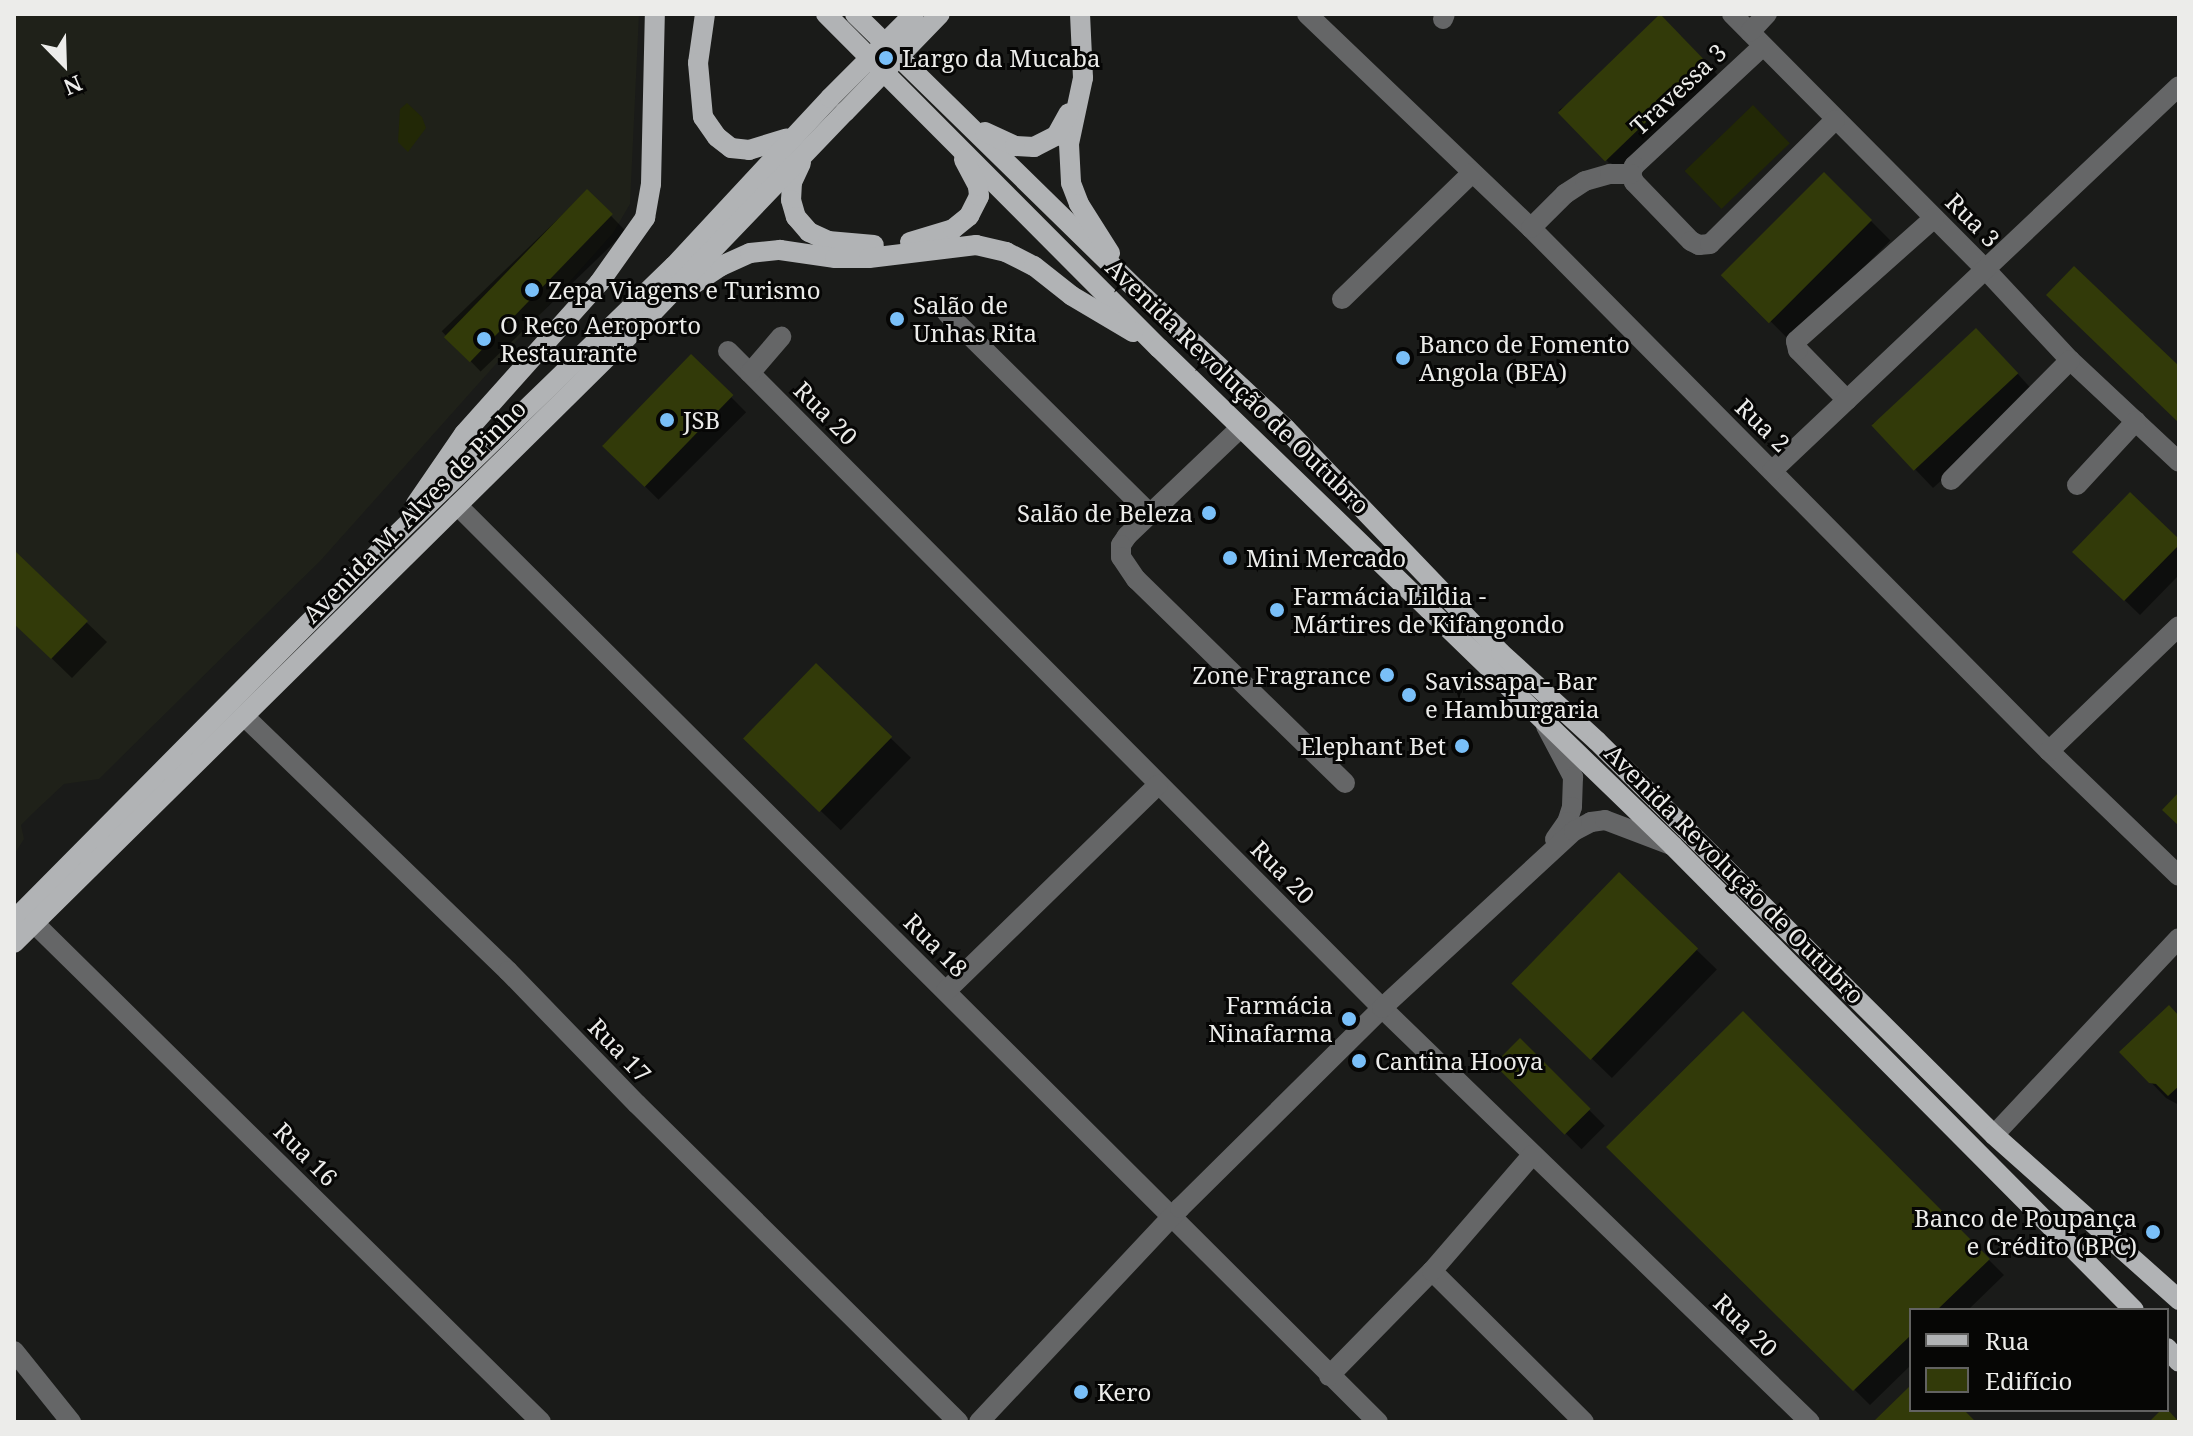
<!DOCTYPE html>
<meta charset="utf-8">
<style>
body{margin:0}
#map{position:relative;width:2193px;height:1436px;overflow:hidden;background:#1a1b19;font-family:"Noto Serif",serif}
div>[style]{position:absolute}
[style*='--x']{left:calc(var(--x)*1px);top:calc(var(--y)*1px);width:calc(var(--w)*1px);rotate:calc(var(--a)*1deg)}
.built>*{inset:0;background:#1f2119}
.green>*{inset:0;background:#222806;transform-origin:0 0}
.shadow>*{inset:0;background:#0007;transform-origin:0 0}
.building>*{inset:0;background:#323a09;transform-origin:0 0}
.minor>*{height:20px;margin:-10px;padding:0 10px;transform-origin:10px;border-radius:10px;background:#656667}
.major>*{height:20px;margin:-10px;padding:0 10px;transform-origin:10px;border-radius:10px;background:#b1b3b5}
.major-bridge>*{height:20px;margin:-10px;padding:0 10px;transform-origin:10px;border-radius:10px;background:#b1b3b5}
.dots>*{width:22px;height:22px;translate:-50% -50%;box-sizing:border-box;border:4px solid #060605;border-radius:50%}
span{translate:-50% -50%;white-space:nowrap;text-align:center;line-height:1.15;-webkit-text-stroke:6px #060605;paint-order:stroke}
.poi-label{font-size:24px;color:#ececea}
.left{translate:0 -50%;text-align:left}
.right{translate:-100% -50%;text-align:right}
.street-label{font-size:24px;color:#ececea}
.frame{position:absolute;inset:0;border:16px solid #ececea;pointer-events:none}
.legend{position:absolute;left:1909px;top:1308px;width:260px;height:104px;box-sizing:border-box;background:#060605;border:2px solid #626261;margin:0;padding:10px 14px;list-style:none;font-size:24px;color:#ececea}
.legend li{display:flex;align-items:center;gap:16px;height:40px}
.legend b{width:40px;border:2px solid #626261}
.north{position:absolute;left:24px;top:24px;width:80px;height:80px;-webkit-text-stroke:6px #060605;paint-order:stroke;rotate:157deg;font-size:22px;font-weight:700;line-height:32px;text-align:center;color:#ececea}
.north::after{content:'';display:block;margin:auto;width:28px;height:36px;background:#ececea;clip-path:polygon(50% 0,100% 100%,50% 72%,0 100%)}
</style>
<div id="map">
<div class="built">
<div style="clip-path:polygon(14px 14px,639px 14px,630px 204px,613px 233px,321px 560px,99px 779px,64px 784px,32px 814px,21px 825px,24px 839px,14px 855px)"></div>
</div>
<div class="green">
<div style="clip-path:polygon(407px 103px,422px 117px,426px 128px,408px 152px,398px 142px,400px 109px)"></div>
<div style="left:1753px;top:105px;width:53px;height:95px;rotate:46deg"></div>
</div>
<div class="shadow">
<div style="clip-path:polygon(1681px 36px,1726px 84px,1624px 179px,1559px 110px)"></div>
<div style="left:1824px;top:174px;width:94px;height:142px;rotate:45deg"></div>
<div style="left:587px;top:191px;width:56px;height:202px;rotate:46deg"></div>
<div style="clip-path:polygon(1997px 351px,2036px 394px,1933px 488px,1872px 424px)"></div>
<div style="left:691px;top:357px;width:78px;height:124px;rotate:45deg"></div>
<div style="clip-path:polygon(2179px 542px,2179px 575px,2140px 615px,2075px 552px)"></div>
<div style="clip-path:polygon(14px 553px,107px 642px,72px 678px,14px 622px)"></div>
<div style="left:816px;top:666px;width:132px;height:101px;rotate:44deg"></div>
<div style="left:1619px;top:875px;width:136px;height:151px;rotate:44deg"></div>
<div style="clip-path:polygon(1743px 1014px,2004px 1275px,1968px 1310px,1911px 1310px,1911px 1365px,1870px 1405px,1609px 1147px)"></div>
<div style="clip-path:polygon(2179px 1018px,2179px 1105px,2166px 1098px,2122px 1052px)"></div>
<div style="left:1520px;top:1041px;width:120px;height:33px;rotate:45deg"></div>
</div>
<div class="building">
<div style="left:1660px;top:14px;width:68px;height:142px;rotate:46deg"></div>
<div style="left:1824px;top:172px;width:68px;height:146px;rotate:45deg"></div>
<div style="left:587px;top:189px;width:36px;height:206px;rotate:44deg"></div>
<div style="clip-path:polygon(2074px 266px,2179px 366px,2179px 423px,2046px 295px)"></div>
<div style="left:1976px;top:328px;width:62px;height:143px;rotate:47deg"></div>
<div style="left:691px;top:354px;width:59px;height:128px;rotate:44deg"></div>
<div style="clip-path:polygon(2130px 492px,2179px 539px,2179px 545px,2124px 601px,2072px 552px)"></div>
<div style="clip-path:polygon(14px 550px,88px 621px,51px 659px,14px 624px)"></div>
<div style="left:816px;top:663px;width:106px;height:105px;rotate:44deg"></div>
<div style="clip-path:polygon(2179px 792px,2179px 826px,2162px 810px)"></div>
<div style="left:1619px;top:872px;width:110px;height:155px;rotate:44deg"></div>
<div style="clip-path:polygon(2169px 1005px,2179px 1016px,2179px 1086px,2168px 1096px,2156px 1084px,2149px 1083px,2119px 1052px)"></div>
<div style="clip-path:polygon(1743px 1011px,1990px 1259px,1937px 1310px,1911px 1310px,1911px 1335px,1853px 1391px,1606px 1147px)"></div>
<div style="left:1520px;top:1038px;width:100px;height:37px;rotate:45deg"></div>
<div style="clip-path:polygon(1911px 1385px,1911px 1410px,1964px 1410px,1976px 1422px,1873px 1422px)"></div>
<div style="clip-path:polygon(2161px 1410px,2168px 1410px,2179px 1422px,2149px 1422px)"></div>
</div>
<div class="minor">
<div style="--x:1307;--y:14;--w:310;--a:43.7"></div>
<div style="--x:1531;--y:228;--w:736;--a:45.28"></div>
<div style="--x:2049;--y:751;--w:180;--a:43.9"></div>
<div style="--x:1732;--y:14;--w:361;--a:45.2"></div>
<div style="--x:1986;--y:270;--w:123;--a:47"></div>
<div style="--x:2070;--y:360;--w:149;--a:43.1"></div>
<div style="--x:1443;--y:19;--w:5;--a:-68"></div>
<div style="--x:1750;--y:32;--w:25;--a:-47"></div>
<div style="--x:1763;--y:46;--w:176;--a:137.1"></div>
<div style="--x:1634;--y:166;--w:9;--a:111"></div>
<div style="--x:1631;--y:174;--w:9;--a:69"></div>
<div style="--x:1634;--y:182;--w:82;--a:46"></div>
<div style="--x:1691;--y:241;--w:9;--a:27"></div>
<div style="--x:1699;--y:245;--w:11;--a:-5"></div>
<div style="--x:1710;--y:244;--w:176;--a:-44.8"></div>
<div style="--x:1531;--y:228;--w:48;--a:-45"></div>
<div style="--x:1565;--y:194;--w:24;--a:-33"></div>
<div style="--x:1585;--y:181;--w:26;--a:-16"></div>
<div style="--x:1610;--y:174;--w:21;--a:0"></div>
<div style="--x:1342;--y:299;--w:181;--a:-44.1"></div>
<div style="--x:947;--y:313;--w:286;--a:44.7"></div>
<div style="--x:728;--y:351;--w:927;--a:45.13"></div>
<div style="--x:1382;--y:1008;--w:595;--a:44.05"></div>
<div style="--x:750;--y:373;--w:48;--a:-49.3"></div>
<div style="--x:1847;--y:400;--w:70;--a:-134.4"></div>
<div style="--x:1798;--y:350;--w:9;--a:-103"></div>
<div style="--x:1796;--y:341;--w:185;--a:-41.7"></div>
<div style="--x:1235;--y:433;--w:149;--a:136.4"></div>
<div style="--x:1127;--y:536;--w:11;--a:124"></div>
<div style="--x:1121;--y:545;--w:12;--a:90"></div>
<div style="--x:1121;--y:557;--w:27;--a:56"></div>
<div style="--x:1136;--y:579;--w:292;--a:44.3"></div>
<div style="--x:1772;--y:471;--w:560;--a:-43.41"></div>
<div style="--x:1951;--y:480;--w:169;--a:-45.2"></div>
<div style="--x:2077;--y:485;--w:87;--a:-47.3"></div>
<div style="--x:457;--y:505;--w:1300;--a:44.88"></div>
<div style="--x:244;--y:716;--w:367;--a:44"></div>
<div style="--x:508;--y:971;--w:185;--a:45.9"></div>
<div style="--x:637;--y:1104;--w:452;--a:44.7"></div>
<div style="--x:1546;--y:726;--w:58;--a:62.1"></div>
<div style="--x:1573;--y:777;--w:30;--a:92"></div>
<div style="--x:1572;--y:807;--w:16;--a:108"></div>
<div style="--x:1567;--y:822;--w:21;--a:125"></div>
<div style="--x:2049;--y:751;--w:180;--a:-43.9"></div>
<div style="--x:34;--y:923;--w:711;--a:44.54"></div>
<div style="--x:946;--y:991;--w:296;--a:-44.2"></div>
<div style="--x:1994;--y:1135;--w:270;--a:-46.8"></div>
<div style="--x:1432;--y:1271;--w:214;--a:44.8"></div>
<div style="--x:14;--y:1351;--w:91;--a:51.2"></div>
<div style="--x:1329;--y:1376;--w:147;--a:-45.6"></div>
<div style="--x:1432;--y:1271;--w:153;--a:-49.2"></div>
<div style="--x:979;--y:1422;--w:294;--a:-46.8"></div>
<div style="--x:1180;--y:1208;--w:284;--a:-44.7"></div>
<div style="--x:1382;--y:1008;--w:261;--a:-42.7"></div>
<div style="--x:1574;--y:831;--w:19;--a:-28"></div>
<div style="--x:1591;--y:822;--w:14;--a:-8"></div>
<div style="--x:1605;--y:820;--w:71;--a:20.7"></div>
</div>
<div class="major">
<div style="--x:705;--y:14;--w:49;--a:98.1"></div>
<div style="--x:698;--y:63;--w:54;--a:84.7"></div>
<div style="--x:703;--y:117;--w:24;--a:55"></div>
<div style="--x:717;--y:137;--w:18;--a:38"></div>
<div style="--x:731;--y:148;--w:18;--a:6"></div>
<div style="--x:749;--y:150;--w:39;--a:-17"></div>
<div style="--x:826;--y:14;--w:472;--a:45.1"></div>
<div style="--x:1159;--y:348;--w:716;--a:44.09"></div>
<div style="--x:1673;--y:846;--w:654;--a:45.19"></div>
<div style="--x:855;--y:14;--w:393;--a:44.4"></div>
<div style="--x:1136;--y:289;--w:205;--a:43"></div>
<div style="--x:1286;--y:429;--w:310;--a:46.2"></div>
<div style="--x:1501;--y:653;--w:130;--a:42.5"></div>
<div style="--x:1597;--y:741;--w:559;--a:44.78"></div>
<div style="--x:1994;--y:1135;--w:248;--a:41.7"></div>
<div style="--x:1080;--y:14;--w:64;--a:87.3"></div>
<div style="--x:1083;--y:78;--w:67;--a:102"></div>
<div style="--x:1069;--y:144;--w:39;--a:87"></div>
<div style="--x:1071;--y:183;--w:22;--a:69"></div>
<div style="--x:1079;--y:204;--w:58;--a:57.7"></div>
<div style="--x:985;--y:132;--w:33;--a:25"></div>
<div style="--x:1015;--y:146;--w:19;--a:3"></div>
<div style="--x:1034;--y:147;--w:25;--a:-27"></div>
<div style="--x:1056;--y:136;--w:26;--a:-61"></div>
<div style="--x:801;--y:163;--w:21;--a:115"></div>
<div style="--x:792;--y:182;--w:18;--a:93"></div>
<div style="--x:791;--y:200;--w:18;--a:74"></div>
<div style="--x:796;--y:217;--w:20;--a:49"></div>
<div style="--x:809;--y:232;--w:21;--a:25"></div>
<div style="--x:828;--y:241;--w:46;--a:5"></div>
<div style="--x:910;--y:242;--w:45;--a:-16.8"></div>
<div style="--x:953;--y:229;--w:21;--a:-39"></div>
<div style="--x:969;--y:216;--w:22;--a:-63"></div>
<div style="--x:979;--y:196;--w:10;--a:-96"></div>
<div style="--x:978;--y:186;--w:30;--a:-118"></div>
<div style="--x:685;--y:290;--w:43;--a:-33.7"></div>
<div style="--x:721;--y:266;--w:32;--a:-24"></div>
<div style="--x:750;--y:253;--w:30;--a:-6"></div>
<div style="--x:780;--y:250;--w:56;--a:8.3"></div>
<div style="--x:835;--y:258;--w:34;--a:0"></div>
<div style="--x:869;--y:258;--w:108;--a:-6.9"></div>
<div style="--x:976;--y:245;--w:31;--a:13"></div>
<div style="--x:1006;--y:252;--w:31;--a:27"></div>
<div style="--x:1034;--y:266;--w:48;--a:38.3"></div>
<div style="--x:1072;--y:296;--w:71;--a:30.5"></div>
<div style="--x:416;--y:504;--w:85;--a:-55.6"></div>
<div style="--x:464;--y:434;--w:203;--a:-48.2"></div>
<div style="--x:599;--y:283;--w:80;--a:-54.7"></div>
<div style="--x:645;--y:218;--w:35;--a:-80"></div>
<div style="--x:651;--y:184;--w:170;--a:-88.7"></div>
<div style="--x:14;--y:920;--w:532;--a:-45.23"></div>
<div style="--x:389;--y:542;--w:397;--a:-44.1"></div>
<div style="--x:674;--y:266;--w:229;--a:-47.1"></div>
<div style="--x:14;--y:943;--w:897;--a:-44.64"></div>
<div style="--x:652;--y:313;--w:279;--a:-46.2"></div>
<div style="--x:2167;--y:1348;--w:18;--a:49"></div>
</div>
<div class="major-bridge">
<div style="--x:830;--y:98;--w:119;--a:-45"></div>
<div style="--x:845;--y:112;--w:136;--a:-45.9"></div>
</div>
<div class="dots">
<div style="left:886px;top:58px;background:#79bff8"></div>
<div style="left:532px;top:290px;background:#79bff8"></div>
<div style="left:897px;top:319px;background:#79bff8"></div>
<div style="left:484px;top:339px;background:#79bff8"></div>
<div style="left:1403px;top:358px;background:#79bff8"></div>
<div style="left:667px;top:420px;background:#79bff8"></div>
<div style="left:1209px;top:513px;background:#79bff8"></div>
<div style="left:1230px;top:558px;background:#79bff8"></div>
<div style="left:1277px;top:610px;background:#79bff8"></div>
<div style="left:1387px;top:675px;background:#79bff8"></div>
<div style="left:1409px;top:695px;background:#79bff8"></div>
<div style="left:1462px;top:746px;background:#79bff8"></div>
<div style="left:1349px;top:1019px;background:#79bff8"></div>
<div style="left:1359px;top:1061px;background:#79bff8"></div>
<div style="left:2153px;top:1232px;background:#79bff8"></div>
<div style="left:1081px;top:1392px;background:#79bff8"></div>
</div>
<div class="poi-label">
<span class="left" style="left:902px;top:58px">Largo da Mucaba</span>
<span class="left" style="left:548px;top:290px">Zepa Viagens e Turismo</span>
<span class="left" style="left:913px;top:319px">Salão de<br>Unhas Rita</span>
<span class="left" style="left:500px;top:339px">O Reco Aeroporto<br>Restaurante</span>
<span class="left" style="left:1419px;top:358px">Banco de Fomento<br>Angola (BFA)</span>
<span class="left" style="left:683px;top:420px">JSB</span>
<span class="right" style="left:1193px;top:513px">Salão de Beleza</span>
<span class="left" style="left:1246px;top:558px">Mini Mercado</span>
<span class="left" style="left:1293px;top:610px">Farmácia Lildia -<br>Mártires de Kifangondo</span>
<span class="right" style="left:1371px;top:675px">Zone Fragrance</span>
<span class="left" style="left:1425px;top:695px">Savissapa - Bar<br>e Hamburgaria</span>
<span class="right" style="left:1446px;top:746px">Elephant Bet</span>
<span class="right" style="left:1333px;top:1019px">Farmácia<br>Ninafarma</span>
<span class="left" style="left:1375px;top:1061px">Cantina Hooya</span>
<span class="right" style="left:2137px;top:1232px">Banco de Poupança<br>e Crédito (BPC)</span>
<span class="left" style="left:1097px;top:1392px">Kero</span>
</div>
<div class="street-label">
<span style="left:1678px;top:89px;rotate:-43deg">Travessa 3</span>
<span style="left:1973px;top:220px;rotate:45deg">Rua 3</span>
<span style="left:1238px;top:386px;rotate:44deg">Avenida Revolução de Outubro</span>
<span style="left:826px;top:413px;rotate:45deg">Rua 20</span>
<span style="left:1763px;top:425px;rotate:44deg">Rua 2</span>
<span style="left:414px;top:511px;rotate:-45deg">Avenida M. Alves de Pinho</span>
<span style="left:1283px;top:872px;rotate:45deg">Rua 20</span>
<span style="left:1735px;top:874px;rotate:45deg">Avenida Revolução de Outubro</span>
<span style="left:936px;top:945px;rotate:45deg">Rua 18</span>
<span style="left:620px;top:1050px;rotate:46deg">Rua 17</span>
<span style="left:306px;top:1154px;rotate:45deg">Rua 16</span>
<span style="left:1746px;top:1325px;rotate:44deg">Rua 20</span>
</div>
<div class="frame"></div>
<ul class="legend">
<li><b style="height:10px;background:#b1b3b5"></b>Rua</li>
<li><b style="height:22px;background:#323a09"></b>Edifício</li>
</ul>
<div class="north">N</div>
</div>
